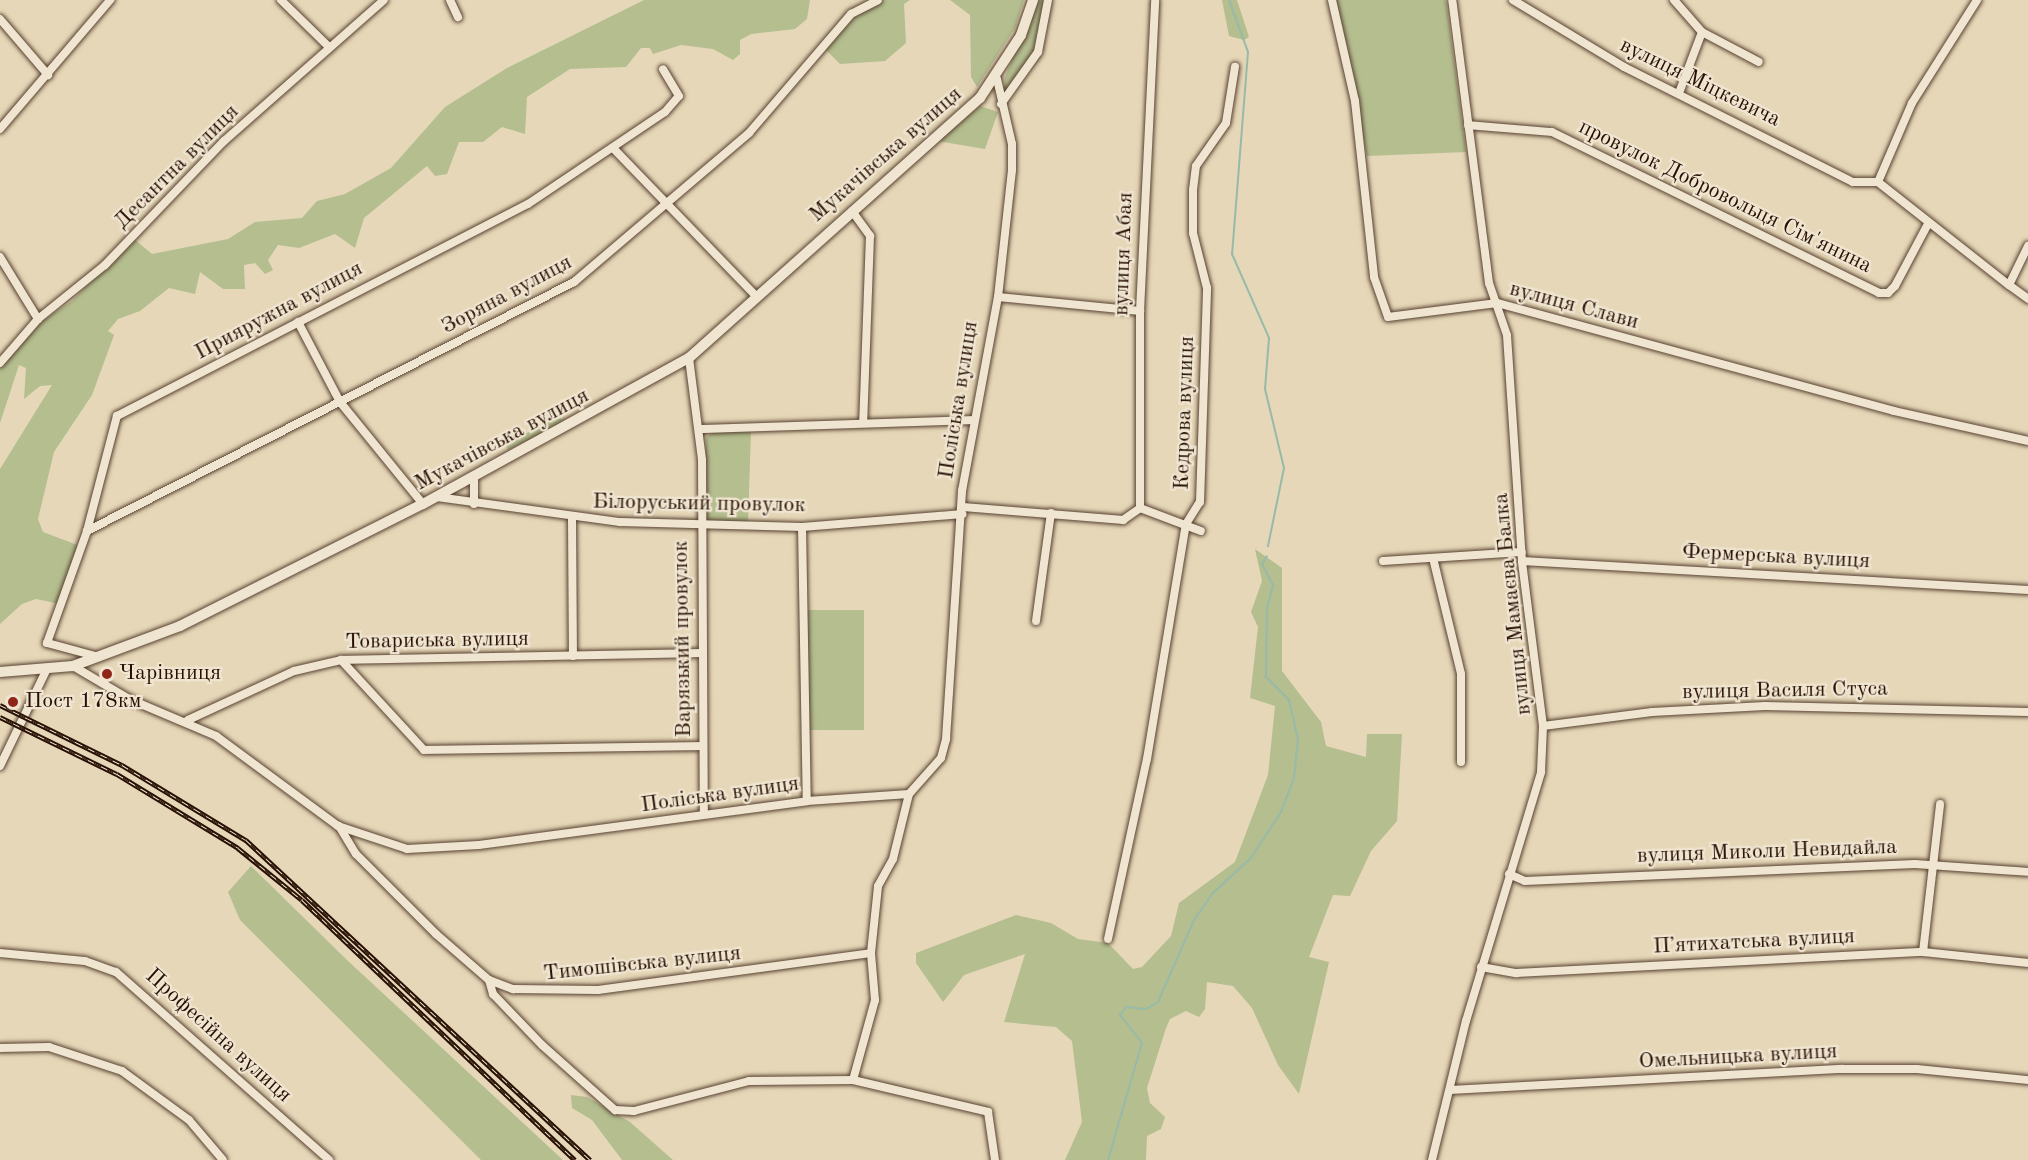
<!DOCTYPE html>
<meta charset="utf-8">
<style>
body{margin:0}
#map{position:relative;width:2028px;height:1160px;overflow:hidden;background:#e6d7b8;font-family:"Old Standard TT",serif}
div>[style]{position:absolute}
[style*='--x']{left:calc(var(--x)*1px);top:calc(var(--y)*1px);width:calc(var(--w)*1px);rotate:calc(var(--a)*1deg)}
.green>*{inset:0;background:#b4be8f;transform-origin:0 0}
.stream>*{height:2px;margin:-1px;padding:0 1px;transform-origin:1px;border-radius:1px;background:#97baa9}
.roads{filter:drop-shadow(0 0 2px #574130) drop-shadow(0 0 2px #574130)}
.minor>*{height:8px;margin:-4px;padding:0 4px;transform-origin:4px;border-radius:4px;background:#efe5d1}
.tertiary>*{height:10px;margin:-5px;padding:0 5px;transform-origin:5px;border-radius:5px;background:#efe5d1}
.rail>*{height:4.5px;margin-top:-2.25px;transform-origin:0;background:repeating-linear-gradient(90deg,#efe5d1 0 7px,#270f02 0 14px);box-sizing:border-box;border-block:2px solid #270f02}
.dots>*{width:16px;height:16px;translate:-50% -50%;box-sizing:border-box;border:3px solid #efe5d1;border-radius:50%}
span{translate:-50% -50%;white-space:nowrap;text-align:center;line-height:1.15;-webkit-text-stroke:4.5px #efe5d1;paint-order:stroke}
.street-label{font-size:22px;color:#270f02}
.poi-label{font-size:22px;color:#270f02}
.left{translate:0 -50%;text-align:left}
</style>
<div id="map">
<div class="green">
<div style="clip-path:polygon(644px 0,810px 0,807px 19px,795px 29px,751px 34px,740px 40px,740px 54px,733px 60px,713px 49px,681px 45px,653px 54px,650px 48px,641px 48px,626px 67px,570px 69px,527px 97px,525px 134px,502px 127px,483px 142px,459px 142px,447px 174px,435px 176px,427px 166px,364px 218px,355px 248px,335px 234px,299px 248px,278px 245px,268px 260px,273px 270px,265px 274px,255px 263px,244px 265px,245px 289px,223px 289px,200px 272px,195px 294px,169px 288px,140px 311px,118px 319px,108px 331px,114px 335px,92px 395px,54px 452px,38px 519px,43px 532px,80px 546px,60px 604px,36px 599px,22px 604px,0 624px,0 469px,52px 385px,40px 386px,24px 399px,26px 368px,19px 365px,0 423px,0 366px,38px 324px,72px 301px,134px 239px,152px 254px,228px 239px,255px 222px,302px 218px,317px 201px,345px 194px,391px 168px,445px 107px,507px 68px)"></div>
<div style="clip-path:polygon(873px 0,910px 0,904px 4px,906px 43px,885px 61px,840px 64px,824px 48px)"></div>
<div style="clip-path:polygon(950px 0,1024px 0,1015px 28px,977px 87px,971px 77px,970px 15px)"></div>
<div style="clip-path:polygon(1037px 0,1045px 0,1034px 52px,1004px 95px,1005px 77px)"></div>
<div style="clip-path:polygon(1222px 0,1237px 0,1249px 37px,1244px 40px,1229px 36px)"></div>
<div style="clip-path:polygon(1336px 0,1446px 0,1466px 152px,1367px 156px)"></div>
<div style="clip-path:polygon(980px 106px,998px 112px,985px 149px,937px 141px)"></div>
<div style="clip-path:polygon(562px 415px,566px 422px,508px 450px,505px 444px)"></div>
<div style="clip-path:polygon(751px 430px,748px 522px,706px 520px,706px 438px,713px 432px)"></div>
<div style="clip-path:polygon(1255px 549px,1282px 568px,1282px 671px,1321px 722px,1326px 746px,1366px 757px,1367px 734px,1402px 734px,1397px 821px,1371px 851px,1350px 896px,1333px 895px,1309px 957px,1329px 962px,1299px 1094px,1278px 1065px,1252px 1008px,1233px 986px,1207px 982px,1205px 1009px,1199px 1017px,1186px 1011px,1170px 1019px,1166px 1028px,1147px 1088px,1150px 1103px,1165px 1117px,1161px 1129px,1147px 1136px,1146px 1160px,1065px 1160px,1082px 1122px,1072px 1041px,1056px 1027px,1004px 1022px,1025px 954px,964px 975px,943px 1002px,916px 963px,916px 953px,1016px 915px,1051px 923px,1078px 939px,1108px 943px,1133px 969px,1142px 967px,1171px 936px,1179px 903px,1235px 862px,1268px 775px,1275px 706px,1250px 698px,1258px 627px,1251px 612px,1262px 581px)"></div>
<div style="left:805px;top:610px;width:59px;height:120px"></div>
<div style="clip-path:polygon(251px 866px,348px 961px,563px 1160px,481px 1160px,240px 920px,228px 892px)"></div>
<div style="clip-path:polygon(571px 1095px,587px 1097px,630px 1122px,673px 1160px,622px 1160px,592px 1120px,572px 1108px)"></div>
</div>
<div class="stream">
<div style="--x:1229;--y:0;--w:55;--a:69.9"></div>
<div style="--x:1248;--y:52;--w:203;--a:94.5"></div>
<div style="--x:1232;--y:254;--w:92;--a:66.2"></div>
<div style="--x:1269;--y:338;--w:51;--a:94.5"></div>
<div style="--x:1265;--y:389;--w:81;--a:76.5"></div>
<div style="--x:1284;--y:468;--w:80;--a:101.6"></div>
<div style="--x:1108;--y:1160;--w:122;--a:-73.8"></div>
<div style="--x:1142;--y:1043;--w:36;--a:-128"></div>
<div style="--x:1120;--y:1015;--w:10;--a:-53"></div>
<div style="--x:1126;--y:1007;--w:20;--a:6"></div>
<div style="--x:1146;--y:1009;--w:14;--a:-30"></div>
<div style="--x:1158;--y:1002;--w:90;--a:-66.3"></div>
<div style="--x:1194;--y:920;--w:32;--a:-55"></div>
<div style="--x:1212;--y:894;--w:53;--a:-42.7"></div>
<div style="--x:1251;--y:858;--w:55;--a:-56.9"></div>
<div style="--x:1281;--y:812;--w:36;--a:-69"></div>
<div style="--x:1294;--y:778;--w:39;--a:-84"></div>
<div style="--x:1298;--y:739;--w:40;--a:-103"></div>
<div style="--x:1289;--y:700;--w:33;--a:-135"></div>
<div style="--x:1266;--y:677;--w:69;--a:-89.2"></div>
<div style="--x:1267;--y:608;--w:24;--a:-75"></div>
<div style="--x:1273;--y:585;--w:24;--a:-118"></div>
<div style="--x:1262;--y:564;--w:9;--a:-58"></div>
</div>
<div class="roads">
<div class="minor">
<div style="--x:281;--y:0;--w:67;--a:44.4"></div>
<div style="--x:450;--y:0;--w:19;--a:65"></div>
<div style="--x:1332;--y:0;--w:104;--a:77.2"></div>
<div style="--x:1355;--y:101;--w:177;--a:83.8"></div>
<div style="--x:1374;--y:277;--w:42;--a:70.7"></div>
<div style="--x:1388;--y:317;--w:110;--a:-7.3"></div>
<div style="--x:1497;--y:303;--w:411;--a:15.2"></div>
<div style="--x:1894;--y:411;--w:137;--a:12.6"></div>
<div style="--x:1513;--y:0;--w:130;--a:31.1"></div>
<div style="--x:1624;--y:67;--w:256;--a:26.7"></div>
<div style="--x:1853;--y:182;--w:25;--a:0"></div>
<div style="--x:1878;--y:182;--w:167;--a:38.2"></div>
<div style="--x:1674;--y:0;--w:43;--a:48.8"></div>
<div style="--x:1702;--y:32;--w:64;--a:27.8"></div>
<div style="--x:0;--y:19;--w:74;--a:49.4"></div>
<div style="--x:1679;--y:93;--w:65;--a:-69.3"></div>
<div style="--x:1001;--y:104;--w:64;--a:-54.6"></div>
<div style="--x:1038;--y:52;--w:53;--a:-79.1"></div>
<div style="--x:1468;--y:125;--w:84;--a:4.8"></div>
<div style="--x:1552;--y:132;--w:364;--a:26.2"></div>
<div style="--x:1879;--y:293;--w:9;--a:0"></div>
<div style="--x:1888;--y:293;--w:10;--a:-45"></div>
<div style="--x:1895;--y:286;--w:70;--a:-62"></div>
<div style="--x:0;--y:129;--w:170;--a:-49.5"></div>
<div style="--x:613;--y:148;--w:207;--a:46"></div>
<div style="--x:1878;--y:182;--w:86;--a:-66.7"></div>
<div style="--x:1912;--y:103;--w:122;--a:-57.7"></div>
<div style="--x:852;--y:211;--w:31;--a:54"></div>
<div style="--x:870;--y:236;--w:187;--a:92.1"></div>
<div style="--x:2028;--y:246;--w:43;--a:116"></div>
<div style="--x:2009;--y:285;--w:24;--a:36"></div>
<div style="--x:0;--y:257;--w:73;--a:58.5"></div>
<div style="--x:998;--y:297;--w:143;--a:5.6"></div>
<div style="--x:298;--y:322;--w:90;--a:62.3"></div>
<div style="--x:340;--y:402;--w:132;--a:50.9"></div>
<div style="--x:689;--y:358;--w:103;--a:82.7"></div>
<div style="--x:702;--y:460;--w:353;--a:89.7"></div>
<div style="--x:0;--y:363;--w:58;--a:-49.2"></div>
<div style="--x:38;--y:319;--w:86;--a:-38.9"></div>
<div style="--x:105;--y:265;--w:172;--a:-46.2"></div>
<div style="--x:224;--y:141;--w:213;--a:-41.4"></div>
<div style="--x:700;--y:429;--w:271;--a:-1.9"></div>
<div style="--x:437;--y:497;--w:185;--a:7.8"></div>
<div style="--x:620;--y:522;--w:182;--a:1.6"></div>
<div style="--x:802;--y:527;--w:161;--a:-4.6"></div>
<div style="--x:474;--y:504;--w:27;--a:-90"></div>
<div style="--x:963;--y:507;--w:161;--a:4.6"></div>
<div style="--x:1123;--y:520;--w:21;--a:-35"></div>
<div style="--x:1140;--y:508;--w:65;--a:20.7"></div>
<div style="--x:1140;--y:508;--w:197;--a:-90"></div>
<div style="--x:1140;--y:311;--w:311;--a:-87.2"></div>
<div style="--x:572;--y:518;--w:138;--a:89.6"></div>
<div style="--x:802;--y:527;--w:274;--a:89"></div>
<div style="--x:87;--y:531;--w:547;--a:-27.08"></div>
<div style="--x:574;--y:282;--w:230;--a:-40.4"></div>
<div style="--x:749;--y:133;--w:157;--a:-49.4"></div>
<div style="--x:851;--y:14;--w:30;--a:-27"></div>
<div style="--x:1433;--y:558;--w:119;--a:76.4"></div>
<div style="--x:1461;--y:674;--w:88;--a:90"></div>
<div style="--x:1383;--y:561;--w:139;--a:-3.7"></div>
<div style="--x:1522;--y:561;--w:507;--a:3.28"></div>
<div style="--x:1036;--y:621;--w:109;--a:-82.1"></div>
<div style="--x:99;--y:657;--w:54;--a:-164.9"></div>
<div style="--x:47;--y:643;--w:119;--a:-70.3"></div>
<div style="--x:87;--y:531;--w:119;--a:-75.4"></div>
<div style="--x:117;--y:416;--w:462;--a:-27.3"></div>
<div style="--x:528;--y:204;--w:165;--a:-33.9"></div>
<div style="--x:665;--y:112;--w:21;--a:-49"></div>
<div style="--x:679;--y:96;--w:31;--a:-121"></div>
<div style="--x:341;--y:660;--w:122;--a:47.3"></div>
<div style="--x:424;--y:750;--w:278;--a:-0.8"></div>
<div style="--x:73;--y:666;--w:65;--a:30.5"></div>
<div style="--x:129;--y:699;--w:95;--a:23"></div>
<div style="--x:216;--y:736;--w:152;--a:36.4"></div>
<div style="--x:338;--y:826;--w:73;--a:18.4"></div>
<div style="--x:407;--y:849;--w:72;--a:-3.2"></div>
<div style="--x:479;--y:845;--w:331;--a:-7.6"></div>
<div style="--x:807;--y:801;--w:102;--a:-3.9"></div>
<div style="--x:909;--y:794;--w:48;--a:-48.4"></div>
<div style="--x:941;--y:758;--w:20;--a:-75"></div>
<div style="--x:946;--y:739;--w:249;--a:-86.3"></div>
<div style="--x:962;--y:491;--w:197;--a:-79.5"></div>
<div style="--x:998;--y:297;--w:128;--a:-83.7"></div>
<div style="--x:1012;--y:170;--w:26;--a:-90"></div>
<div style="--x:1012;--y:144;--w:67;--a:-103"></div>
<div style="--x:188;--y:720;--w:117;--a:-24.8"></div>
<div style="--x:294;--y:671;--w:48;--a:-13.2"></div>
<div style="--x:341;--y:660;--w:358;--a:-1.1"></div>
<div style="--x:1543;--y:726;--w:110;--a:-7.3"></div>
<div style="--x:1652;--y:712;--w:113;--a:-3"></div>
<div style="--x:1765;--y:706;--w:263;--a:1.3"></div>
<div style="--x:0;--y:766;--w:106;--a:-64.2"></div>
<div style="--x:339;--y:826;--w:33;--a:59"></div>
<div style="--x:356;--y:854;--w:113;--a:45"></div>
<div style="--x:436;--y:934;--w:70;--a:41"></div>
<div style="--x:489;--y:980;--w:26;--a:21"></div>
<div style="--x:513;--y:989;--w:85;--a:0.7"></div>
<div style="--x:598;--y:990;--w:275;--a:-7.7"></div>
<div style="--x:1509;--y:874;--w:17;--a:24"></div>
<div style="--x:1525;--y:881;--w:390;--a:-2.5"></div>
<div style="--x:1915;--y:864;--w:113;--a:4"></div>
<div style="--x:1108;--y:939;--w:184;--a:-77.8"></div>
<div style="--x:1147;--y:759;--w:238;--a:-80.6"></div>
<div style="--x:1186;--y:524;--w:26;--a:-58"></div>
<div style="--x:1200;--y:502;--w:214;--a:-88.1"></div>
<div style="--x:1207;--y:288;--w:57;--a:-104.3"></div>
<div style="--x:1193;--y:233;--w:43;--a:-90"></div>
<div style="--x:1193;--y:190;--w:24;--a:-83"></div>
<div style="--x:1196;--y:166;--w:52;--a:-55.1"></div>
<div style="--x:1226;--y:123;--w:57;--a:-80.9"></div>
<div style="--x:1923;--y:952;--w:149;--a:-83.4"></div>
<div style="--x:0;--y:953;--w:85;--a:5.4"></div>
<div style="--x:85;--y:961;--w:33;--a:20"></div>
<div style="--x:116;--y:972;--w:284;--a:41.4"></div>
<div style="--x:1481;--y:967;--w:36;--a:10"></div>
<div style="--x:1516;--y:973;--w:408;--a:-3"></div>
<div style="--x:1923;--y:952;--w:106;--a:6"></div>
<div style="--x:489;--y:980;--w:15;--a:74"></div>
<div style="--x:493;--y:994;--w:71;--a:46.1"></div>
<div style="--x:542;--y:1045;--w:98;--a:41.7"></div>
<div style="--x:615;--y:1110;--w:19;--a:3"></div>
<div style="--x:634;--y:1111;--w:119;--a:-14.6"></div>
<div style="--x:749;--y:1081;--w:104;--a:-0.6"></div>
<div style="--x:853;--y:1080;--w:139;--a:13.3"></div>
<div style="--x:988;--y:1112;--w:49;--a:81.7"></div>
<div style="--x:0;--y:1048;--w:49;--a:-1.2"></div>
<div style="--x:49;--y:1047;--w:77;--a:18.2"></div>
<div style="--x:122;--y:1071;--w:83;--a:36.2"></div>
<div style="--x:189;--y:1120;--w:52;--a:49.6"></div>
<div style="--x:853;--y:1080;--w:83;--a:-74.6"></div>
<div style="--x:875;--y:1000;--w:47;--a:-94.9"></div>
<div style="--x:871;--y:953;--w:67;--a:-84"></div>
<div style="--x:878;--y:886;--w:31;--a:-61"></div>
<div style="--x:893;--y:859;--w:67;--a:-76.2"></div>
<div style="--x:1450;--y:1090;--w:393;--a:-3.1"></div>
<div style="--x:1842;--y:1069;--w:75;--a:0"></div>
<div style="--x:1917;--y:1069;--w:112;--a:5.7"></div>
<div style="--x:1432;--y:1160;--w:143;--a:-76.3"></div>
<div style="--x:1466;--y:1021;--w:260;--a:-73.2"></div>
<div style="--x:1541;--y:772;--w:46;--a:-87.5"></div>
<div style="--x:1543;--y:726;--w:166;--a:-97.3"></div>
<div style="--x:1522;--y:561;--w:226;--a:-93.8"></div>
<div style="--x:1507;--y:335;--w:55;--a:-109.1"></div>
<div style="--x:1489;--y:283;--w:285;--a:-97.4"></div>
</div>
<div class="tertiary">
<div style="--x:0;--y:672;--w:73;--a:-4.7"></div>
<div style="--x:73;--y:666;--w:114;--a:-20.5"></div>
<div style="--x:180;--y:626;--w:272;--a:-26.7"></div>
<div style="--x:423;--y:504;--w:303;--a:-28.8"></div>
<div style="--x:689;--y:358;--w:390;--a:-41.8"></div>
<div style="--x:980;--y:98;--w:75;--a:-56.9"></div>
<div style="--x:1021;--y:35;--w:37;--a:-71"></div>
</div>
</div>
<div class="rail">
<div style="--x:0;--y:705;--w:136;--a:26.2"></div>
<div style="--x:122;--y:765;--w:145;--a:31.2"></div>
<div style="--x:246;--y:840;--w:470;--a:42.9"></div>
<div style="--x:0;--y:717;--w:130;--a:26"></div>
<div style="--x:117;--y:774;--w:142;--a:31.4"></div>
<div style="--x:238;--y:848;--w:82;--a:39.1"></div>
<div style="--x:302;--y:900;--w:377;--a:43.6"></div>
</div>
<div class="dots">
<div style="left:107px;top:674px;background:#8f2418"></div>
<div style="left:13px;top:702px;background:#8f2418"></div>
</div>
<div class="street-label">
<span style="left:1700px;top:83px;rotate:26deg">вулиця Міцкевича</span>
<span style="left:886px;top:155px;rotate:-41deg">Мукачівська вулиця</span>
<span style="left:177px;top:167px;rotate:-45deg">Десантна вулиця</span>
<span style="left:1725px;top:197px;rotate:26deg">провулок Добровольця Сім'янина</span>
<span style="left:1124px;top:254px;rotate:-88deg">вулиця Абая</span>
<span style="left:507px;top:295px;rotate:-28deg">Зоряна вулиця</span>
<span style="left:1574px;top:306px;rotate:15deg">вулиця Слави</span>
<span style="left:279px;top:311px;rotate:-28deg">Прияружна вулиця</span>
<span style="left:959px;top:400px;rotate:-81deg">Поліська вулиця</span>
<span style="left:1185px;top:413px;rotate:-88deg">Кедрова вулиця</span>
<span style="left:502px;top:440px;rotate:-28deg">Мукачівська вулиця</span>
<span style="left:699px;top:504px;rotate:1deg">Білоруський провулок</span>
<span style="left:1776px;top:557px;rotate:3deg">Фермерська вулиця</span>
<span style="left:1513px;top:604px;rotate:-96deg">вулиця Мамаєва Балка</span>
<span style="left:683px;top:639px;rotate:-91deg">Варязький провулок</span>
<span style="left:437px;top:641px;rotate:-1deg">Товариська вулиця</span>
<span style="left:1785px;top:691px;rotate:-1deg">вулиця Василя Стуса</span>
<span style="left:720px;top:795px;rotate:-8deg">Поліська вулиця</span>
<span style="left:1767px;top:852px;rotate:-2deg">вулиця Миколи Невидайла</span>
<span style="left:1754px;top:942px;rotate:-3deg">Пʼятихатська вулиця</span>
<span style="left:642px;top:964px;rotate:-6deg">Тимошівська вулиця</span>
<span style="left:218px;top:1036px;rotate:42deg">Професійна вулиця</span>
<span style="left:1738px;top:1057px;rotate:-3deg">Омельницька вулиця</span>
</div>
<div class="poi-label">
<span class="left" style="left:119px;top:674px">Чарівниця</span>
<span class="left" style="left:25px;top:702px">Пост 178км</span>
</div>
</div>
